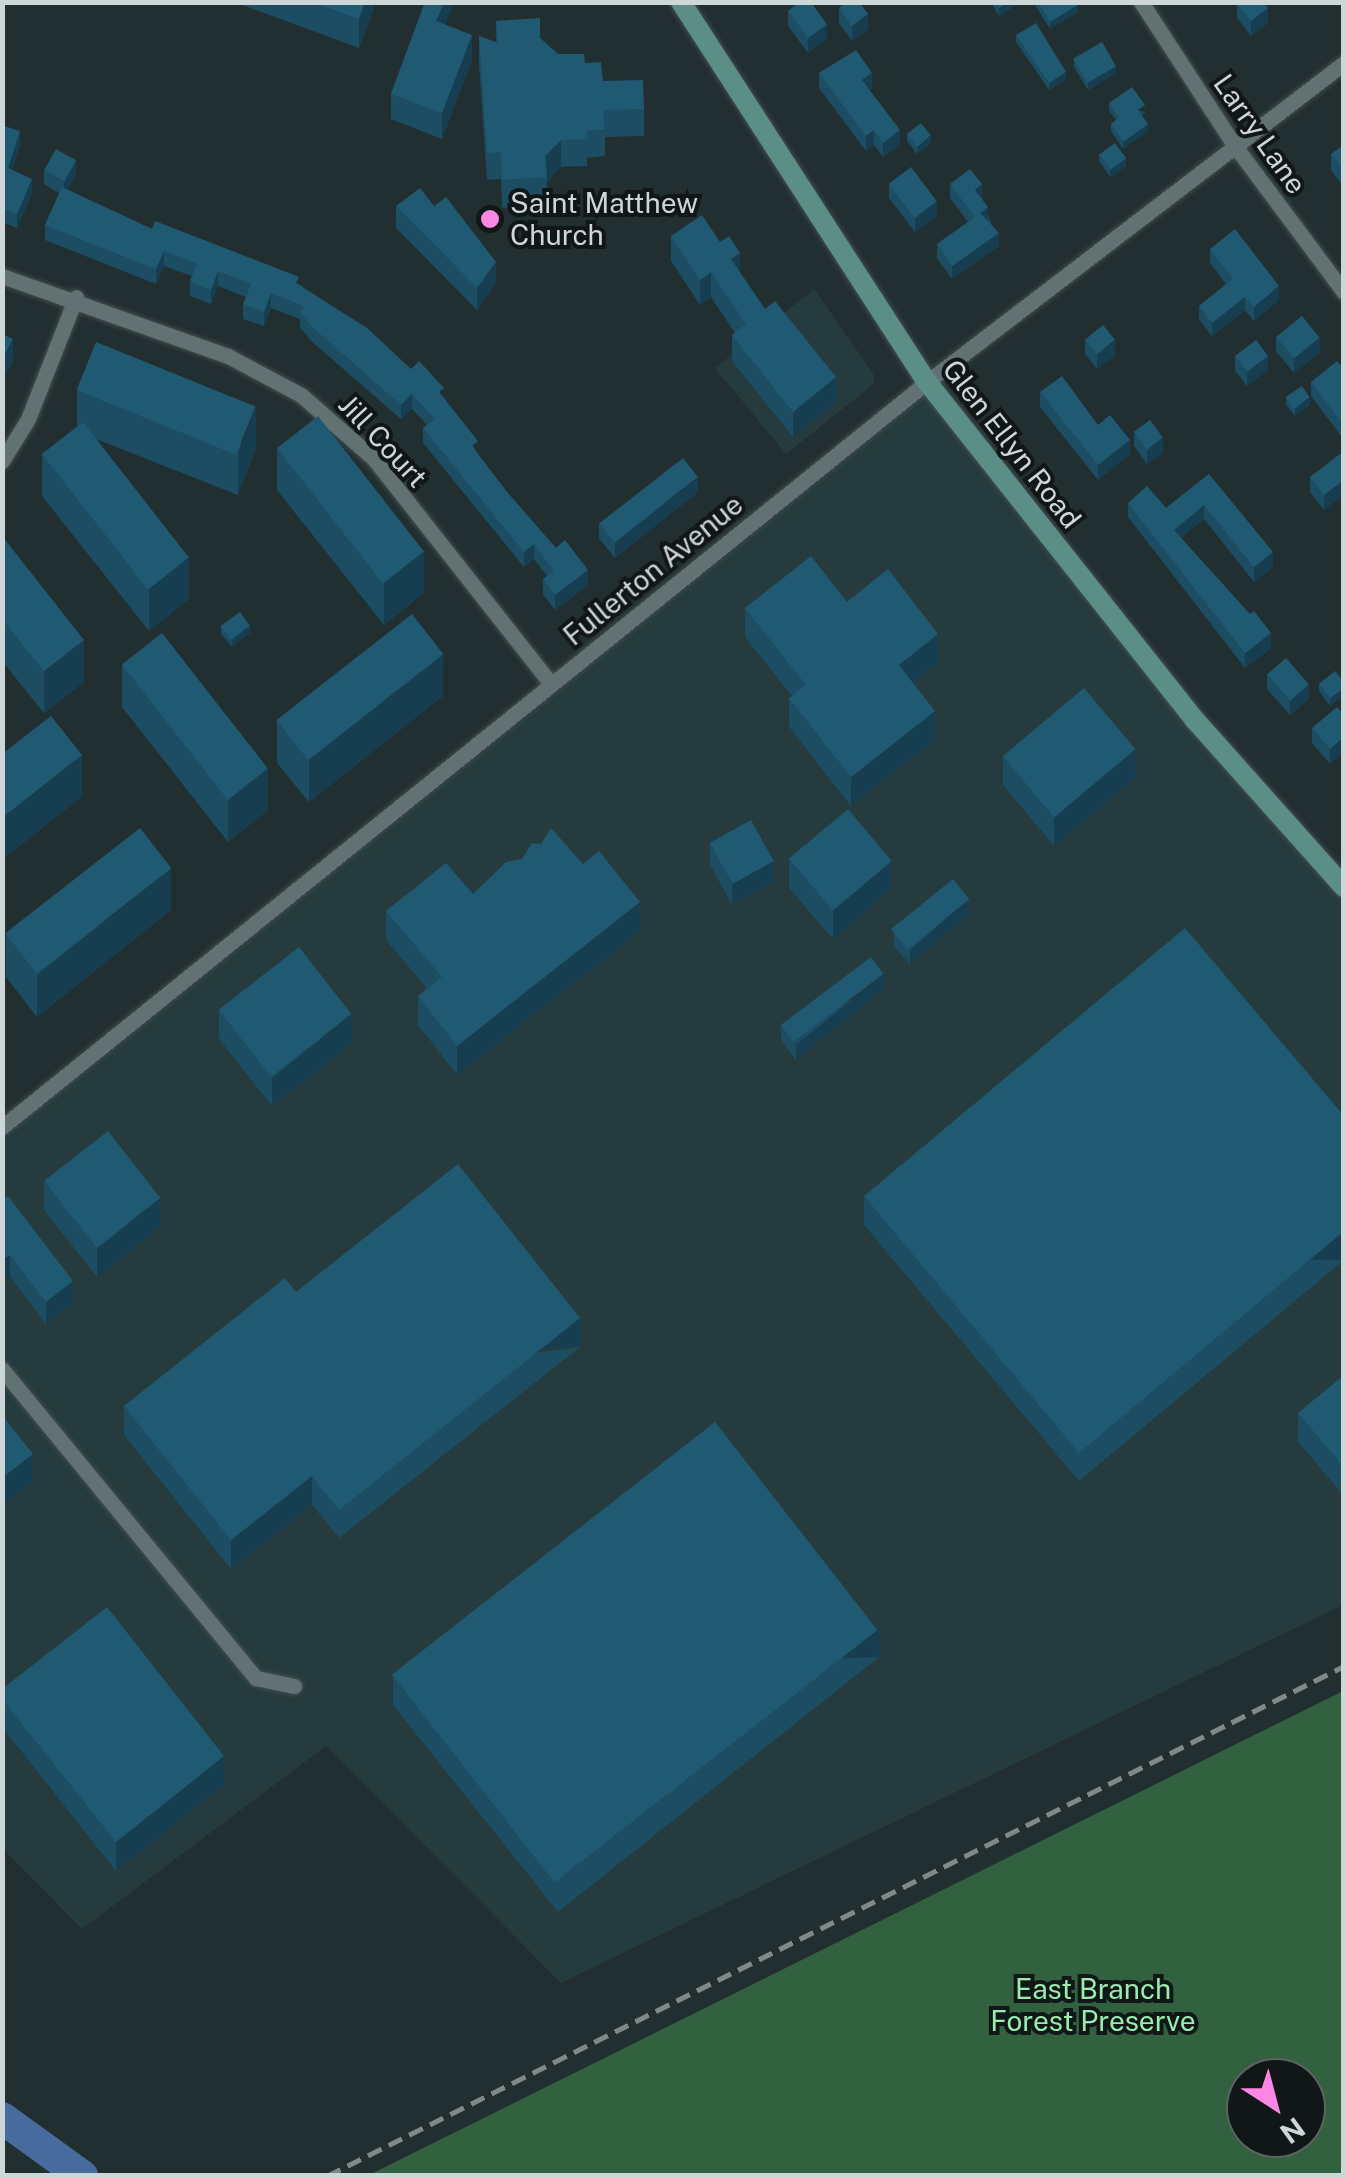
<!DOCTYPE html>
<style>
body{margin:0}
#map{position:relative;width:1346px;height:2178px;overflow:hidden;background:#222f31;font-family:"Public Sans",sans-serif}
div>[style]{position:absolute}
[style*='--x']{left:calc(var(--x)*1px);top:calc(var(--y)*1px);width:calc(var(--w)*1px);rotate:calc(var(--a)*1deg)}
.built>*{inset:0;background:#253b3d}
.green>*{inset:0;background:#32613f}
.river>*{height:32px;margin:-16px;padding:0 16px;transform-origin:16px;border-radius:16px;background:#476b9d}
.roads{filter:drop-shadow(0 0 2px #424d4e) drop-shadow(0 0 2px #424d4e)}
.street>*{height:15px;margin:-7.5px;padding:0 7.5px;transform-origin:7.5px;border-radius:7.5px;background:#627172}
.secondary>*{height:20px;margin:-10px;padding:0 10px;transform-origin:10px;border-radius:10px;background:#5a8e86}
.rail>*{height:5px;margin-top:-2.5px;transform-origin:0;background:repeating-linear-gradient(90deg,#7e898a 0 15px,transparent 0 23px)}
.wall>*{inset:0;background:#1c4d62}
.shaded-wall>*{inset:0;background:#163e50;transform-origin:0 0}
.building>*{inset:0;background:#205972;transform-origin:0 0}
.dots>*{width:28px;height:28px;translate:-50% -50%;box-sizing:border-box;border:5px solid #111617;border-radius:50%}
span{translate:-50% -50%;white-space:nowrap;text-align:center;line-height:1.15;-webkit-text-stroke:8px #111617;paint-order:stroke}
.street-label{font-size:28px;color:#ced7d7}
.poi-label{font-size:28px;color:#ced7d7}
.left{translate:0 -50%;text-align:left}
.park-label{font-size:28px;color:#99ecad}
.frame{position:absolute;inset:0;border:5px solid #ced7d7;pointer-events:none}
.north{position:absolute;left:1226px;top:2058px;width:100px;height:100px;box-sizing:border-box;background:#111617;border:2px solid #5d6364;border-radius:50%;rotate:144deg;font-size:28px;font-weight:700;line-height:40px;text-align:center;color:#ced7d7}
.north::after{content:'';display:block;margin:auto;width:35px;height:45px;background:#fc86e4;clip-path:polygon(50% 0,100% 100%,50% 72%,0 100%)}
</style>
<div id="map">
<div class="built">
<div style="clip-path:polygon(814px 289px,873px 373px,874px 384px,786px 454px,715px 368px)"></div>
<div style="clip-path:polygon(926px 395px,1174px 710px,1343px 897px,1343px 1605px,561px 1983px,326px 1746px,82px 1929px,3px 1849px,3px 1138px)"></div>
</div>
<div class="green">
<div style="clip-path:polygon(evenodd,1343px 1691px,1343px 2175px,369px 2175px,1343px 1691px,1246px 2078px,1306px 2078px,1306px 2138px,1246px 2138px,1246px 2078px)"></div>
</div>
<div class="river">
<div style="--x:2;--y:2118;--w:99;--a:35.9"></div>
</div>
<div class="roads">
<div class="street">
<div style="--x:1141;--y:2;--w:172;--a:56.9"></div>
<div style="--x:1235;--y:146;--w:182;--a:53.3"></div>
<div style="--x:2;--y:276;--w:240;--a:19.5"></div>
<div style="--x:228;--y:356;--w:83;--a:28.1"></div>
<div style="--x:301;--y:395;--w:97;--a:41.2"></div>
<div style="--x:374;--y:459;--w:286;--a:51.8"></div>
<div style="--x:2;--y:461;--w:49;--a:-58.2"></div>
<div style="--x:28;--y:419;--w:131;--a:-68.5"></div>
<div style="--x:2;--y:1127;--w:1188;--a:-38.85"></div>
<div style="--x:927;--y:382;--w:525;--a:-37.42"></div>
<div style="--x:2;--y:1369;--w:400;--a:50.6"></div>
<div style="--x:256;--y:1678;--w:39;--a:12"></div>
</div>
<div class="secondary">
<div style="--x:681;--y:2;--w:453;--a:57.1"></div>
<div style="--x:927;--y:382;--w:431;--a:51.6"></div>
<div style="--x:1195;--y:720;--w:224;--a:48.3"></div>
</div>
</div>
<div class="rail">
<div style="--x:327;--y:2176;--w:1138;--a:-26.63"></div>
</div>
<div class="wall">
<div style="clip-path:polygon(234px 2px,376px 2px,359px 48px)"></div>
<div style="clip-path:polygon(425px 2px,454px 2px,445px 25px,472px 60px,442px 139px,391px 119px,391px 94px)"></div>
<div style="clip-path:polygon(991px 2px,1021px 2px,999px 16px)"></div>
<div style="clip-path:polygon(1033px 2px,1076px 2px,1078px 12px,1050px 29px)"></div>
<div style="clip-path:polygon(1237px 4px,1268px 23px,1251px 36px,1237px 18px)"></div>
<div style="clip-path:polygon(839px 8px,868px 29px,852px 41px,839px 23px)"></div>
<div style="clip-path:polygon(788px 11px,827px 39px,808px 53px,788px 26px)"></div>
<div style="clip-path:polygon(496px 21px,540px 38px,558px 54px,585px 63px,603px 81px,644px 109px,644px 136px,605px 137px,605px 156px,587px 158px,587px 166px,561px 167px,547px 182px,547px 205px,502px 208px,501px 179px,487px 180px,479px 63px,479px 36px,496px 42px)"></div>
<div style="clip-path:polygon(1016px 35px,1066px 79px,1049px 90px,1016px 42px)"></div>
<div style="clip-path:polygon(1074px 59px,1116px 73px,1088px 90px,1074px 67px)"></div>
<div style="clip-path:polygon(819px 73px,872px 88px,869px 90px,900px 145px,883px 157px,874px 145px,866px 151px,819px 88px)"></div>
<div style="clip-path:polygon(1109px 103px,1145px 112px,1142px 115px,1148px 131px,1123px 149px,1111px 131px,1111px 124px,1116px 120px,1109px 111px)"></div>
<div style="clip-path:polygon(2px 131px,20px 145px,12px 170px,32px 193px,17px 228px,2px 222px)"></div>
<div style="clip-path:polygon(907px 134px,931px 143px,917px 154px,907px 141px)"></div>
<div style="clip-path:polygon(1344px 145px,1344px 188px,1331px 170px,1331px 154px)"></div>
<div style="clip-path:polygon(1099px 154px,1126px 166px,1110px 177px,1099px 161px)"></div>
<div style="clip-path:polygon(44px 170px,76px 175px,67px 190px,152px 229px,299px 284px,444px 398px,478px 454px,507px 492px,588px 585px,555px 610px,543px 594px,543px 579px,547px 576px,534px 559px,524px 567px,423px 443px,423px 428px,427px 425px,412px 409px,401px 419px,311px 341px,300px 327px,300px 319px,271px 308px,264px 326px,243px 319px,243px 304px,246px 297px,218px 286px,211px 304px,190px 296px,190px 281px,192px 276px,164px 266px,156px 284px,45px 240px,45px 225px,59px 193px,44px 184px)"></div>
<div style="clip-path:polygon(889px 184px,937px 216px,915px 232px,889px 198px)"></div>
<div style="clip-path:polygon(950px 184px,982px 198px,999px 246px,952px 279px,937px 258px,937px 244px,968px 222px,950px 198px)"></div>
<div style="clip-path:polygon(396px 206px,496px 283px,477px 310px,396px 228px)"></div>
<div style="clip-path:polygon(671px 236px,740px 273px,765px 309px,836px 403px,793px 437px,732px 361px,732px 335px,735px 333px,711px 297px,700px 305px,671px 261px)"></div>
<div style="clip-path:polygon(1210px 249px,1279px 300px,1254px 321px,1245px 310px,1212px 336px,1199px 319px,1199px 306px,1226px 284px,1210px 263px)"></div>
<div style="clip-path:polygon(1276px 336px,1320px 352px,1294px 373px,1276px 351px)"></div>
<div style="clip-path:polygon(1085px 339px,1115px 355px,1097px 369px,1085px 354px)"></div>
<div style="clip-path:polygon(1235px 356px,1268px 370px,1247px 386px,1235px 371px)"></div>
<div style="clip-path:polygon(1344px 369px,1344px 440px,1311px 396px,1311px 382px)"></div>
<div style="clip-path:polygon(77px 390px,256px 448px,238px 495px,96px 439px,189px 599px,149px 631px,42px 496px,42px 454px,77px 427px)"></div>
<div style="clip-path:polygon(1040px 392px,1098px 425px,1130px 454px,1098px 480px,1040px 407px)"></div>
<div style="clip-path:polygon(1286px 398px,1310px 405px,1295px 416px,1286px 405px)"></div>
<div style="clip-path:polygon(1134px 432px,1163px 453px,1147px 464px,1134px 446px)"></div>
<div style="clip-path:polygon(277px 448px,424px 593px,384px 625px,277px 490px)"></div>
<div style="clip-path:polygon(1344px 458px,1324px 510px,1310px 492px,1310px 477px)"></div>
<div style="clip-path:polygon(1209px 474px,1273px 567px,1254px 582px,1204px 519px,1181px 538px,1271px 648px,1245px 668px,1128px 517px,1128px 503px,1166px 508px)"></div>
<div style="clip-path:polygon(698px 492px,615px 558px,599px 538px,599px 523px)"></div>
<div style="clip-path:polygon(2px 536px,84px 682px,44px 713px,2px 661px)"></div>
<div style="clip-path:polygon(847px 602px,938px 662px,913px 683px,935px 740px,851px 806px,789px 727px,789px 698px,792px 696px,745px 637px,745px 608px)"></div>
<div style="clip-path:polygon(221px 626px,250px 633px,232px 647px,221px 634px)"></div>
<div style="clip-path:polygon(122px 665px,268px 810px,228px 842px,122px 707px)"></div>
<div style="clip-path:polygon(1267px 674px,1309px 699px,1290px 715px,1267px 689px)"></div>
<div style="clip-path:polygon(1344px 682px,1344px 695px,1330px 706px,1319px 691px,1319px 684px)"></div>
<div style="clip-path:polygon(443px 696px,309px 802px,277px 763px,277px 721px)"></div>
<div style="clip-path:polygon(1344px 715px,1330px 764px,1312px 743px,1312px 728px)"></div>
<div style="clip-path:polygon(1003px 756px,1135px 778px,1054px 846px,1003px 785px)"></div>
<div style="clip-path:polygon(710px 843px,774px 882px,732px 905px,710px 865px)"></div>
<div style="clip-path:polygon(789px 859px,892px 889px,833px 939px,789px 888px)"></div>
<div style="clip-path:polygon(473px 894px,640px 931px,457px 1075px,418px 1025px,418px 996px,427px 988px,386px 940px,386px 911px)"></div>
<div style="clip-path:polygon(171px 910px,37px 1017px,6px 977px,6px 935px)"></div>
<div style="clip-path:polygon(969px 914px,910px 964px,894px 947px,894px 933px)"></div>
<div style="clip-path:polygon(884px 988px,796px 1060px,781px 1040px,781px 1026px)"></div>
<div style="clip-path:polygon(219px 1010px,352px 1043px,272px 1106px,219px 1039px)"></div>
<div style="clip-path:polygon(1344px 1116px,1344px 1260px,1079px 1481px,864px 1225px,864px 1196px)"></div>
<div style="clip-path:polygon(44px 1181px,160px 1227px,97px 1277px,44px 1210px)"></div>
<div style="clip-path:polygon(2px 1199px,73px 1303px,46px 1324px,10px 1277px)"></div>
<div style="clip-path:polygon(580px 1347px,339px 1538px,312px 1505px,231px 1569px,124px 1435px,124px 1406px)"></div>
<div style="clip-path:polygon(1344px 1375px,1344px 1496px,1298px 1442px,1298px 1413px)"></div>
<div style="clip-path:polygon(879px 1657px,558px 1912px,393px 1705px,393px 1676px)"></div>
<div style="clip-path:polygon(2px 1689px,224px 1785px,116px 1871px,2px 1727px)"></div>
</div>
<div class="shaded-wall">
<div style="clip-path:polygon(365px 2px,376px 2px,359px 48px,359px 19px)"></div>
<div style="clip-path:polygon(444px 2px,454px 2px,436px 47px,436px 21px)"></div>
<div style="clip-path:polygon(1009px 2px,1021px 2px,999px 16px,999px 8px)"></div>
<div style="clip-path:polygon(1078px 5px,1078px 12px,1050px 29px,1050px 22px)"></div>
<div style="clip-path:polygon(1268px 8px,1268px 23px,1251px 36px,1251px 21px)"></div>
<div style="clip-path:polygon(868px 14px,868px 29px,852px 41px,852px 26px)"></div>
<div style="clip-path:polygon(827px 25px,827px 39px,808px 53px,808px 38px)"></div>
<div style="clip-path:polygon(472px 35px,472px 60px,442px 139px,442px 113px)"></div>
<div style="clip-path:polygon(1116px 66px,1116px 73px,1088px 90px,1088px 83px)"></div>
<div style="clip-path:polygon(1066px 72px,1066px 79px,1049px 90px,1049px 83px)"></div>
<div style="clip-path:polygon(872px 73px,872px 88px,862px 95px,862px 80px)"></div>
<div style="clip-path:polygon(1148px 124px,1148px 131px,1123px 149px,1123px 142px)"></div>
<div style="clip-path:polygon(874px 130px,874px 145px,866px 151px,866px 136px)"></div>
<div style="clip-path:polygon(900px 130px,900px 145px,883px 157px,883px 143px)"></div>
<div style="clip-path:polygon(20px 131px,20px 145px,8px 182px,8px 168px)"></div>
<div style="clip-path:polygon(931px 136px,931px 143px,917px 154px,917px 147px)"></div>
<div style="clip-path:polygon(561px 140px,561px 167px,547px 182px,545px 156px)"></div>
<div style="clip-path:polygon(1126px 158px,1126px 166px,1110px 177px,1110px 169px)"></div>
<div style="clip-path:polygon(76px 160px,76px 175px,64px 196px,64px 181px)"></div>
<div style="clip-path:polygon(32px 179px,32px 193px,17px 228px,17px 214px)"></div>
<div style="clip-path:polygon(982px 184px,982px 198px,975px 190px)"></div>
<div style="clip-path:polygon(937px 201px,937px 216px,915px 232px,915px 218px)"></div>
<div style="clip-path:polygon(988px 207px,988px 221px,980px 213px)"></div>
<div style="clip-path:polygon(999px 233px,999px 246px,952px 279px,952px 266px)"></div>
<div style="clip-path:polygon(164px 251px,164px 266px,156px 284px,156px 269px)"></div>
<div style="clip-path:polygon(740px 253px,740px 278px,731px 259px)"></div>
<div style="clip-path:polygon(496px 262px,496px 283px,477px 310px,477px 288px)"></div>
<div style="clip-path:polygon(218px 271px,218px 286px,211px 304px,211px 290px)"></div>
<div style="clip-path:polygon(711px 272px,711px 297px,700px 305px,700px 280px)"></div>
<div style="clip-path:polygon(1279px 286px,1279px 300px,1254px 321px,1254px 307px)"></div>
<div style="clip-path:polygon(271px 293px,271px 308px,264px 326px,264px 312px)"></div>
<div style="clip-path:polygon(1245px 297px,1245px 310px,1212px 336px,1212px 323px)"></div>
<div style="clip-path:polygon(1320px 338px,1320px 352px,1294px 373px,1294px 358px)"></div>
<div style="clip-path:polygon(13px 339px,13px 361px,2px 382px,2px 360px)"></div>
<div style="clip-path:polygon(1115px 340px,1115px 355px,1097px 369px,1097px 355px)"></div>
<div style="clip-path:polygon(1268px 356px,1268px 370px,1247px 386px,1247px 371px)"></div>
<div style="clip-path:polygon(836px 377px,836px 403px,793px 437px,793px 412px)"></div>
<div style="clip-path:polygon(412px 394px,412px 409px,401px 419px,401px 405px)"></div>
<div style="clip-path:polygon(1310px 398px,1310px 405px,1295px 416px,1295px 409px)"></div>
<div style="clip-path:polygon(256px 406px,256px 448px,238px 495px,238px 453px)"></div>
<div style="clip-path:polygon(1163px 438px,1163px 453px,1147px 464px,1147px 450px)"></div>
<div style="clip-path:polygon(1130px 440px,1130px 454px,1098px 480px,1098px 465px)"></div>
<div style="clip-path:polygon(698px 477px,698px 492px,615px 558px,615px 543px)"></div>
<div style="clip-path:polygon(1344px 480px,1344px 495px,1324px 510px,1324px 495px)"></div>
<div style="clip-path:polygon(1204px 505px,1204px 519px,1174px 544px,1174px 530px)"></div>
<div style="clip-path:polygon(534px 544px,534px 559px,524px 567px,524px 552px)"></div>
<div style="clip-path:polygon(424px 551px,424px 593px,384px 625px,384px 583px)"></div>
<div style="clip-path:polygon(1273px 552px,1273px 567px,1254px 582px,1254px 567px)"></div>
<div style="clip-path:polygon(189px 557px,189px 599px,149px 631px,149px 589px)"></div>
<div style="clip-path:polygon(588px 570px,588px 585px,555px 610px,555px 595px)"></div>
<div style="clip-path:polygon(250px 626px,250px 633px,232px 647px,232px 640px)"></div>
<div style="clip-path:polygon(1271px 633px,1271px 648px,1245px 668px,1245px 653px)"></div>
<div style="clip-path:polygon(938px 634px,938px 662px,899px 694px,899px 665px)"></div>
<div style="clip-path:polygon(84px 640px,84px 682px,44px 713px,44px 671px)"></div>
<div style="clip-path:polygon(443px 654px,443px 696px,309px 802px,309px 760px)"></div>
<div style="clip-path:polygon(1309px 684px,1309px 699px,1290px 715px,1290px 701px)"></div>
<div style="clip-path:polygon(1344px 688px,1344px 695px,1330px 706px,1330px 698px)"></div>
<div style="clip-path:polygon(935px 711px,935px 740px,851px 806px,851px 777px)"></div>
<div style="clip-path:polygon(1344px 737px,1344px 752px,1330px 764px,1330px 749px)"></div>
<div style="clip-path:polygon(1135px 749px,1135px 778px,1054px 846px,1054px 817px)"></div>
<div style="clip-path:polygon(82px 755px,82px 797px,2px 860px,2px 818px)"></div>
<div style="clip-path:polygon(268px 768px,268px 810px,228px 842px,228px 800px)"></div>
<div style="clip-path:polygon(774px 861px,774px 882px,732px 905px,732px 883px)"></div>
<div style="clip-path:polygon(892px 861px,892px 889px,833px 939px,833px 910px)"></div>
<div style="clip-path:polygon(171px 868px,171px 910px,37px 1017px,37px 975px)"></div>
<div style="clip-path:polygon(969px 899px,969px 914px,910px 964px,910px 950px)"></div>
<div style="clip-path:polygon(640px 902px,640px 931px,457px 1075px,457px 1046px)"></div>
<div style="clip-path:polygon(884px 974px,884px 988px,796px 1060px,796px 1045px)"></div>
<div style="clip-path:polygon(352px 1014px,352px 1043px,272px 1106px,272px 1078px)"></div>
<div style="clip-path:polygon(160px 1198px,160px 1227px,97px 1277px,97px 1249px)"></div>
<div style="left:1344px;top:1231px;width:29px;height:346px;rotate:90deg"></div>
<div style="clip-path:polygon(10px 1255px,10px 1277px,2px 1282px,2px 1260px)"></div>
<div style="clip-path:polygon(73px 1281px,73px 1303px,46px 1324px,46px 1302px)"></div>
<div style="left:580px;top:1318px;width:29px;height:308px;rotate:90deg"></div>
<div style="clip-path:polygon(33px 1454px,33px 1482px,2px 1506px,2px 1478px)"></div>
<div style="clip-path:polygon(312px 1476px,312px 1505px,231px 1569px,231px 1540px)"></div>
<div style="left:879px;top:1629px;width:28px;height:409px;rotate:90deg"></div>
<div style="clip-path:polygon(224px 1756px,224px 1785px,116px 1871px,116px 1842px)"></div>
</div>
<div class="building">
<div style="clip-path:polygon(313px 2px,365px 2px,359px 19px)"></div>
<div style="clip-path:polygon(425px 2px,444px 2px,436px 21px,472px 35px,442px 113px,391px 94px)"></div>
<div style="clip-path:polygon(799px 2px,811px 2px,827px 25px,808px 38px,788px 11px)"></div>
<div style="clip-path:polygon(846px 2px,859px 2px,868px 14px,852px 26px,839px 8px)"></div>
<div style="clip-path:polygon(996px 2px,1009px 2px,999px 8px)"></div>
<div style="clip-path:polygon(1038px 2px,1076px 2px,1078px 5px,1050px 22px)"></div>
<div style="clip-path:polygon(1239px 2px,1264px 2px,1268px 8px,1251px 21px,1237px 4px)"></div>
<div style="clip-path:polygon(540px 18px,540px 38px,558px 54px,584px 54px,585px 63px,601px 62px,603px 81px,643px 80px,644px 109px,603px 110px,605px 129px,587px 131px,587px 139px,561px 140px,545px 156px,547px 177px,502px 180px,501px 152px,487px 153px,479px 36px,498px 43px,496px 21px)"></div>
<div style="clip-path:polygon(1036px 23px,1066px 72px,1049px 83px,1016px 35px)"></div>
<div style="left:1102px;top:42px;width:28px;height:33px;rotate:60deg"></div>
<div style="clip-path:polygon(856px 50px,872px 73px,862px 80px,900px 130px,883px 143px,874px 130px,866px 136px,819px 73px)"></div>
<div style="clip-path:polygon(1132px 87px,1145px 105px,1138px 110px,1148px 124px,1123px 142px,1111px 124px,1119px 118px,1109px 103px)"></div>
<div style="left:921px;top:123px;width:16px;height:18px;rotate:52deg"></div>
<div style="clip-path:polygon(4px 126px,20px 131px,8px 168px,32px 179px,17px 214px,2px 208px,2px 131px)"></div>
<div style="left:1115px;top:143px;width:19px;height:19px;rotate:54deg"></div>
<div style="clip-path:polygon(1344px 145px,1344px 171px,1331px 154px)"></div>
<div style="left:56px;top:149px;width:23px;height:24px;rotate:29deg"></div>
<div style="left:911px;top:167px;width:43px;height:28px;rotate:53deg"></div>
<div style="clip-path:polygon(970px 169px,982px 184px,975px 190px,988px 207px,980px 213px,999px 233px,952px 266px,937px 244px,975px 217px,950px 184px)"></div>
<div style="clip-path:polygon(62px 187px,152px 229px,155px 221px,299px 277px,296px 283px,367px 328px,411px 369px,419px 361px,444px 388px,439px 392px,478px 441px,472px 446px,507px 492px,556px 548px,565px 540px,588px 570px,555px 595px,543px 579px,554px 571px,534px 544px,524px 552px,423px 428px,435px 419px,412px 394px,401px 405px,311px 326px,300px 312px,304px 306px,271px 293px,264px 312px,243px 304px,251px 284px,218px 271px,211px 290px,190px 281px,197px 264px,164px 251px,156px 269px,45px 225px)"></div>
<div style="clip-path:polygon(420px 188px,434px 206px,446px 197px,496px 262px,477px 288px,396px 206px)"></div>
<div style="clip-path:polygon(702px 215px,720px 242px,729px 236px,740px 253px,731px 259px,765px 309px,775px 301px,836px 377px,793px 412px,732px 335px,746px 324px,711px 272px,700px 280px,671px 236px)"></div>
<div style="clip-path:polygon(1235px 229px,1279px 286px,1254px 307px,1245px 297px,1212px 323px,1199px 306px,1233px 279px,1210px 249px)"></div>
<div style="left:1302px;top:316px;width:28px;height:33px;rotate:51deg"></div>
<div style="left:1103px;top:325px;width:19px;height:23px;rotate:51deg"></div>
<div style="clip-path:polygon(2px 334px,13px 339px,2px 360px)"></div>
<div style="left:1256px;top:340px;width:20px;height:26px;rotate:53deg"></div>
<div style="left:96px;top:342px;width:172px;height:52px;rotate:22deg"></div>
<div style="clip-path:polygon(1337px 361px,1344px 369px,1344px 426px,1311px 382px)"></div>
<div style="clip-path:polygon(1062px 376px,1098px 425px,1110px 415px,1130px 440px,1098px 465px,1040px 392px)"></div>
<div style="left:1302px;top:386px;width:14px;height:20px;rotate:56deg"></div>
<div style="left:318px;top:416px;width:172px;height:52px;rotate:52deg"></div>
<div style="left:1150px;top:420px;width:22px;height:20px;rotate:54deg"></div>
<div style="left:83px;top:422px;width:172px;height:52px;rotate:52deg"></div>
<div style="clip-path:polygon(1340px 454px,1344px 458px,1344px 480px,1324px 495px,1310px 477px)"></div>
<div style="left:683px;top:458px;width:24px;height:106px;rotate:52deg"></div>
<div style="clip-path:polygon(1209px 474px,1273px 552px,1254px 567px,1204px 505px,1174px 530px,1250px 614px,1254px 611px,1271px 633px,1245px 653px,1128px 503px,1147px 486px,1166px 508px)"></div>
<div style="clip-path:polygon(2px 536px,84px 640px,44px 671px,2px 619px)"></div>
<div style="clip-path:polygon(811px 556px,847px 602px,888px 569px,938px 634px,899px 665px,935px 711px,851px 777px,789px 698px,806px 685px,745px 608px)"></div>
<div style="left:240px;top:612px;width:17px;height:24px;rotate:54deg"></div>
<div style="left:412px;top:614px;width:51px;height:172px;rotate:52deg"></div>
<div style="left:162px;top:633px;width:172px;height:51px;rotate:52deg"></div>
<div style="left:1286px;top:658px;width:35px;height:25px;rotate:49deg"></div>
<div style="clip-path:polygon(1335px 671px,1344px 682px,1344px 688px,1330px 698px,1319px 684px)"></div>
<div style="left:1084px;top:688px;width:80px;height:106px;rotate:50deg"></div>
<div style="clip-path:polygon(1337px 707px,1344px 715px,1344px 737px,1330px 749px,1312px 728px)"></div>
<div style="clip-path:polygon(51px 716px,82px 755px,2px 818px,2px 754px)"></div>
<div style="left:848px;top:809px;width:68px;height:77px;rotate:50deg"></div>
<div style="left:751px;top:820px;width:47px;height:47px;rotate:61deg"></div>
<div style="left:140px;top:828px;width:51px;height:171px;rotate:52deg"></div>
<div style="clip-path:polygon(551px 828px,583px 864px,599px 851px,640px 902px,457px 1046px,418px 996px,442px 977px,386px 911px,446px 863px,473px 894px,506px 862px,522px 859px,532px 843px,541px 844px)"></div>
<div style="left:953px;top:879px;width:26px;height:80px;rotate:51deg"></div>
<div style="clip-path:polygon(1185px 928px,1344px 1116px,1344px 1231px,1079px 1453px,864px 1196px)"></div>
<div style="left:299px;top:947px;width:85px;height:102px;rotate:52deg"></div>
<div style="left:871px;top:957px;width:21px;height:113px;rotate:53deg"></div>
<div style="left:108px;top:1131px;width:85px;height:81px;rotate:52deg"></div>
<div style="clip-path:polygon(458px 1164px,580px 1318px,339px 1510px,312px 1476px,231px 1540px,124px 1406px,285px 1278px,296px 1292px)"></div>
<div style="clip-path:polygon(8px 1196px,73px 1281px,46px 1302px,10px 1255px,2px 1260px,2px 1199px)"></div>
<div style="clip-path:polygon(1344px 1375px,1344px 1467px,1298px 1413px)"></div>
<div style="clip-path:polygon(2px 1415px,33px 1454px,2px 1478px)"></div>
<div style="left:715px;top:1422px;width:264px;height:410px;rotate:52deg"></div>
<div style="clip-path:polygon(107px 1607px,224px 1756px,116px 1842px,2px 1699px,2px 1689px)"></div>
</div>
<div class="dots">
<div style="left:490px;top:219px;background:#fc86e4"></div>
</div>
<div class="street-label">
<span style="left:1260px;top:134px;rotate:55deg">Larry Lane</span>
<span style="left:383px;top:441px;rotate:47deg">Jill Court</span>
<span style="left:1012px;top:444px;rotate:52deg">Glen Ellyn Road</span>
<span style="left:653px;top:570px;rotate:-39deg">Fullerton Avenue</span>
</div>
<div class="poi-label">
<span class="left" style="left:510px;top:219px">Saint Matthew<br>Church</span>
</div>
<div class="park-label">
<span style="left:1093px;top:2005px">East Branch<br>Forest Preserve</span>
</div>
<div class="frame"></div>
<div class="north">N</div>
</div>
